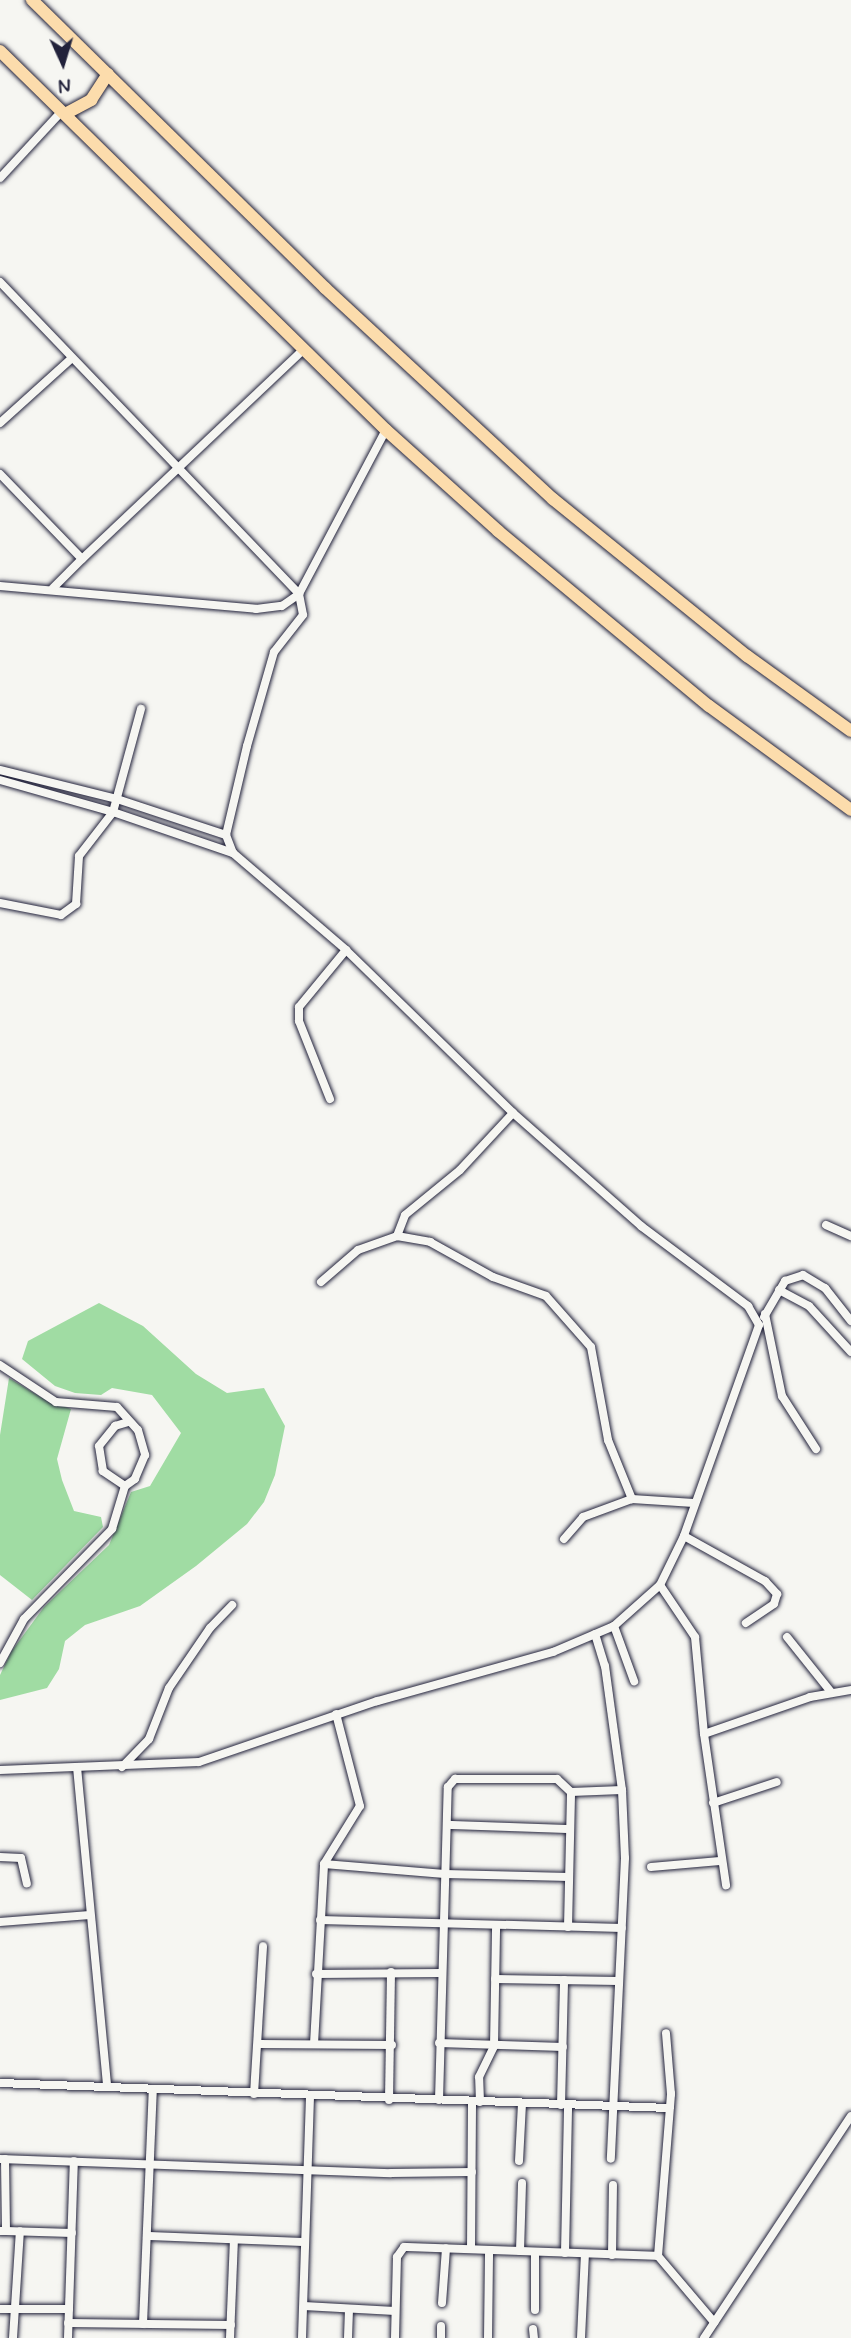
<!DOCTYPE html>
<style>
body{margin:0}
#map{position:relative;width:851px;height:2338px;overflow:hidden;background:#f6f6f2;font-family:Mynerve,sans-serif}
div>[style]{position:absolute}
[style*='--x']{left:calc(var(--x)*1px);top:calc(var(--y)*1px);width:calc(var(--w)*1px);rotate:calc(var(--a)*1deg)}
.green>*{inset:0;background:#a0dca3}
.roads{filter:drop-shadow(0 0 2px #22223b) drop-shadow(0 0 2px #22223b)}
.minor>*{height:8px;margin:-4px;padding:0 4px;transform-origin:4px;border-radius:4px;background:#f6f6f2}
.trunk>*{height:12px;margin:-6px;padding:0 6px;transform-origin:6px;border-radius:6px;background:#fcdcac}
span{translate:-50% -50%;white-space:nowrap;text-align:center;line-height:1.15;-webkit-text-stroke:7px #f6f6f2;paint-order:stroke}
.north{position:absolute;left:28px;top:28px;width:70px;height:70px;-webkit-text-stroke:5px #f6f6f2;paint-order:stroke;rotate:176deg;font-size:19px;font-weight:700;line-height:28px;text-align:center;color:#22223b}
.north::after{content:'';display:block;margin:auto;width:24px;height:32px;background:#22223b;clip-path:polygon(50% 0,100% 100%,50% 72%,0 100%)}
</style>
<div id="map">
<div class="green">
<div style="clip-path:polygon(99px 1303px,143px 1326px,196px 1374px,227px 1393px,264px 1388px,285px 1426px,275px 1475px,264px 1502px,247px 1524px,196px 1566px,140px 1606px,85px 1625px,65px 1641px,59px 1669px,47px 1688px,0 1700px,0 1675px,11px 1652px,44px 1607px,109px 1545px,131px 1492px,150px 1486px,181px 1433px,152px 1395px,112px 1388px,101px 1395px,75px 1393px,55px 1386px,22px 1359px,28px 1341px)"></div>
<div style="clip-path:polygon(9px 1378px,47px 1401px,71px 1409px,57px 1459px,62px 1480px,74px 1511px,101px 1517px,103px 1527px,32px 1600px,0 1575px,0 1435px)"></div>
</div>
<div class="roads">
<div class="minor">
<div style="--x:0;--y:178;--w:91;--a:-47.2"></div>
<div style="--x:0;--y:282;--w:432;--a:46.2"></div>
<div style="--x:299;--y:594;--w:186;--a:-62.1"></div>
<div style="--x:0;--y:423;--w:97;--a:-42.1"></div>
<div style="--x:0;--y:474;--w:118;--a:46"></div>
<div style="--x:82;--y:559;--w:306;--a:-43.4"></div>
<div style="--x:0;--y:586;--w:257;--a:5.1"></div>
<div style="--x:256;--y:609;--w:26;--a:-7"></div>
<div style="--x:282;--y:606;--w:21;--a:-35"></div>
<div style="--x:299;--y:594;--w:21;--a:79"></div>
<div style="--x:303;--y:615;--w:47;--a:128.1"></div>
<div style="--x:274;--y:652;--w:98;--a:106"></div>
<div style="--x:247;--y:746;--w:91;--a:103.3"></div>
<div style="--x:226;--y:835;--w:19;--a:69"></div>
<div style="--x:53;--y:588;--w:41;--a:-45"></div>
<div style="--x:0;--y:770;--w:121;--a:13.9"></div>
<div style="--x:117;--y:799;--w:115;--a:18.3"></div>
<div style="--x:0;--y:780;--w:117;--a:15.8"></div>
<div style="--x:113;--y:812;--w:127;--a:18.9"></div>
<div style="--x:233;--y:853;--w:149;--a:40.6"></div>
<div style="--x:346;--y:950;--w:233;--a:44.3"></div>
<div style="--x:513;--y:1113;--w:171;--a:41.4"></div>
<div style="--x:641;--y:1226;--w:134;--a:36.8"></div>
<div style="--x:748;--y:1306;--w:22;--a:60"></div>
<div style="--x:759;--y:1325;--w:224;--a:109.6"></div>
<div style="--x:684;--y:1536;--w:55;--a:116.1"></div>
<div style="--x:660;--y:1585;--w:62;--a:138.3"></div>
<div style="--x:614;--y:1626;--w:66;--a:156.9"></div>
<div style="--x:553;--y:1652;--w:183;--a:164.4"></div>
<div style="--x:377;--y:1701;--w:188;--a:161.1"></div>
<div style="--x:199;--y:1762;--w:199;--a:177.7"></div>
<div style="--x:0;--y:903;--w:62;--a:11.1"></div>
<div style="--x:61;--y:915;--w:19;--a:-36"></div>
<div style="--x:76;--y:904;--w:48;--a:-86.4"></div>
<div style="--x:79;--y:856;--w:56;--a:-52.3"></div>
<div style="--x:113;--y:812;--w:107;--a:-74.8"></div>
<div style="--x:330;--y:1099;--w:84;--a:-111.7"></div>
<div style="--x:299;--y:1021;--w:14;--a:-90"></div>
<div style="--x:299;--y:1007;--w:74;--a:-50.5"></div>
<div style="--x:826;--y:1225;--w:27;--a:24"></div>
<div style="--x:397;--y:1236;--w:22;--a:-69"></div>
<div style="--x:405;--y:1215;--w:71;--a:-39.3"></div>
<div style="--x:460;--y:1170;--w:78;--a:-47.1"></div>
<div style="--x:321;--y:1282;--w:49;--a:-40.9"></div>
<div style="--x:358;--y:1250;--w:41;--a:-19.7"></div>
<div style="--x:397;--y:1236;--w:34;--a:10"></div>
<div style="--x:430;--y:1242;--w:72;--a:29.1"></div>
<div style="--x:493;--y:1277;--w:56;--a:19.7"></div>
<div style="--x:546;--y:1296;--w:68;--a:48.6"></div>
<div style="--x:591;--y:1347;--w:95;--a:79.6"></div>
<div style="--x:608;--y:1440;--w:64;--a:67.9"></div>
<div style="--x:632;--y:1499;--w:62;--a:3.7"></div>
<div style="--x:779;--y:1290;--w:34;--a:28"></div>
<div style="--x:809;--y:1306;--w:62;--a:47.6"></div>
<div style="--x:765;--y:1314;--w:84;--a:78.3"></div>
<div style="--x:782;--y:1396;--w:63;--a:57.3"></div>
<div style="--x:764;--y:1317;--w:42;--a:-59.7"></div>
<div style="--x:785;--y:1281;--w:19;--a:-18"></div>
<div style="--x:803;--y:1275;--w:26;--a:31"></div>
<div style="--x:825;--y:1288;--w:42;--a:51.8"></div>
<div style="--x:0;--y:1365;--w:67;--a:33.5"></div>
<div style="--x:56;--y:1402;--w:61;--a:4.7"></div>
<div style="--x:117;--y:1407;--w:31;--a:48"></div>
<div style="--x:138;--y:1430;--w:26;--a:74"></div>
<div style="--x:145;--y:1455;--w:26;--a:113"></div>
<div style="--x:135;--y:1479;--w:12;--a:145"></div>
<div style="--x:125;--y:1486;--w:27;--a:-146"></div>
<div style="--x:103;--y:1471;--w:25;--a:-99"></div>
<div style="--x:99;--y:1446;--w:26;--a:-51"></div>
<div style="--x:115;--y:1426;--w:14;--a:-17"></div>
<div style="--x:684;--y:1536;--w:93;--a:29.1"></div>
<div style="--x:765;--y:1581;--w:18;--a:47"></div>
<div style="--x:777;--y:1594;--w:10;--a:107"></div>
<div style="--x:774;--y:1604;--w:34;--a:146"></div>
<div style="--x:564;--y:1539;--w:29;--a:-49"></div>
<div style="--x:583;--y:1517;--w:52;--a:-20.2"></div>
<div style="--x:660;--y:1585;--w:63;--a:56.1"></div>
<div style="--x:695;--y:1637;--w:97;--a:84.7"></div>
<div style="--x:704;--y:1734;--w:112;--a:-19.2"></div>
<div style="--x:810;--y:1697;--w:42;--a:-9.7"></div>
<div style="--x:614;--y:1626;--w:59;--a:70"></div>
<div style="--x:595;--y:1634;--w:34;--a:73"></div>
<div style="--x:605;--y:1666;--w:125;--a:82.2"></div>
<div style="--x:787;--y:1637;--w:70;--a:51.3"></div>
<div style="--x:0;--y:1663;--w:50;--a:-61.4"></div>
<div style="--x:24;--y:1619;--w:126;--a:-45.6"></div>
<div style="--x:112;--y:1529;--w:45;--a:-73.2"></div>
<div style="--x:704;--y:1734;--w:153;--a:81.7"></div>
<div style="--x:77;--y:1767;--w:321;--a:84.6"></div>
<div style="--x:122;--y:1767;--w:39;--a:-46"></div>
<div style="--x:149;--y:1739;--w:55;--a:-68.6"></div>
<div style="--x:169;--y:1688;--w:73;--a:-55.7"></div>
<div style="--x:210;--y:1628;--w:32;--a:-46"></div>
<div style="--x:713;--y:1803;--w:67;--a:-18.2"></div>
<div style="--x:449;--y:1825;--w:121;--a:1.9"></div>
<div style="--x:0;--y:1857;--w:21;--a:3"></div>
<div style="--x:21;--y:1858;--w:26;--a:77"></div>
<div style="--x:324;--y:1864;--w:121;--a:4.7"></div>
<div style="--x:445;--y:1874;--w:124;--a:1.4"></div>
<div style="--x:651;--y:1867;--w:69;--a:-5"></div>
<div style="--x:320;--y:1920;--w:302;--a:1.5"></div>
<div style="--x:0;--y:1922;--w:90;--a:-4.4"></div>
<div style="--x:568;--y:1927;--w:135;--a:-88.7"></div>
<div style="--x:571;--y:1792;--w:51;--a:-2.2"></div>
<div style="--x:622;--y:1790;--w:68;--a:87.5"></div>
<div style="--x:625;--y:1858;--w:301;--a:92.7"></div>
<div style="--x:316;--y:1974;--w:126;--a:-0.5"></div>
<div style="--x:495;--y:1979;--w:123;--a:0.9"></div>
<div style="--x:439;--y:2043;--w:124;--a:1.8"></div>
<div style="--x:259;--y:2044;--w:133;--a:0.4"></div>
<div style="--x:314;--y:2044;--w:180;--a:-86.8"></div>
<div style="--x:324;--y:1864;--w:68;--a:-58.2"></div>
<div style="--x:360;--y:1806;--w:95;--a:-104.6"></div>
<div style="--x:0;--y:2083;--w:670;--a:2.14"></div>
<div style="--x:254;--y:2094;--w:148;--a:-86.5"></div>
<div style="--x:389;--y:2100;--w:128;--a:-89.1"></div>
<div style="--x:439;--y:2100;--w:313;--a:-88.4"></div>
<div style="--x:448;--y:1787;--w:11;--a:-49"></div>
<div style="--x:455;--y:1779;--w:102;--a:0"></div>
<div style="--x:557;--y:1779;--w:19;--a:43"></div>
<div style="--x:480;--y:2102;--w:25;--a:-92"></div>
<div style="--x:479;--y:2077;--w:34;--a:-64"></div>
<div style="--x:494;--y:2046;--w:119;--a:-89"></div>
<div style="--x:561;--y:2105;--w:125;--a:-88.6"></div>
<div style="--x:0;--y:2159;--w:391;--a:2.1"></div>
<div style="--x:391;--y:2173;--w:81;--a:-0.7"></div>
<div style="--x:519;--y:2161;--w:58;--a:-87"></div>
<div style="--x:0;--y:2231;--w:6;--a:0"></div>
<div style="--x:6;--y:2231;--w:72;--a:-90.8"></div>
<div style="--x:6;--y:2231;--w:66;--a:1.7"></div>
<div style="--x:147;--y:2236;--w:158;--a:2.2"></div>
<div style="--x:471;--y:2249;--w:148;--a:-89.6"></div>
<div style="--x:520;--y:2251;--w:68;--a:-88.3"></div>
<div style="--x:565;--y:2253;--w:148;--a:-88.8"></div>
<div style="--x:612;--y:2255;--w:70;--a:-89.2"></div>
<div style="--x:658;--y:2256;--w:87;--a:49.7"></div>
<div style="--x:442;--y:2303;--w:55;--a:-85.8"></div>
<div style="--x:304;--y:2306;--w:91;--a:3.1"></div>
<div style="--x:0;--y:2309;--w:69;--a:0"></div>
<div style="--x:535;--y:2310;--w:58;--a:-90"></div>
<div style="--x:68;--y:2323;--w:163;--a:0.7"></div>
<div style="--x:143;--y:2324;--w:235;--a:-87.6"></div>
<div style="--x:533;--y:2329;--w:9;--a:84"></div>
<div style="--x:13;--y:2338;--w:107;--a:-86.3"></div>
<div style="--x:68;--y:2338;--w:177;--a:-88.1"></div>
<div style="--x:230;--y:2338;--w:98;--a:-87.7"></div>
<div style="--x:302;--y:2338;--w:242;--a:-88.1"></div>
<div style="--x:348;--y:2338;--w:29;--a:-88"></div>
<div style="--x:395;--y:2338;--w:81;--a:-88.6"></div>
<div style="--x:397;--y:2257;--w:12;--a:-55"></div>
<div style="--x:404;--y:2247;--w:254;--a:2"></div>
<div style="--x:658;--y:2256;--w:163;--a:-85.4"></div>
<div style="--x:671;--y:2094;--w:61;--a:-94.7"></div>
<div style="--x:441;--y:2338;--w:12;--a:-90"></div>
<div style="--x:488;--y:2338;--w:88;--a:-89.3"></div>
<div style="--x:581;--y:2338;--w:84;--a:-87.3"></div>
<div style="--x:704;--y:2338;--w:266;--a:-56.5"></div>
</div>
<div class="trunk">
<div style="--x:32;--y:0;--w:411;--a:44.5"></div>
<div style="--x:325;--y:288;--w:311;--a:42.8"></div>
<div style="--x:553;--y:499;--w:250;--a:39"></div>
<div style="--x:747;--y:656;--w:128;--a:35.8"></div>
<div style="--x:0;--y:51;--w:541;--a:44.48"></div>
<div style="--x:386;--y:430;--w:151;--a:42"></div>
<div style="--x:498;--y:531;--w:274;--a:39.7"></div>
<div style="--x:709;--y:706;--w:176;--a:36.2"></div>
<div style="--x:65;--y:114;--w:30;--a:-28"></div>
<div style="--x:91;--y:100;--w:31;--a:-57"></div>
</div>
</div>
<div class="north">N</div>
</div>
